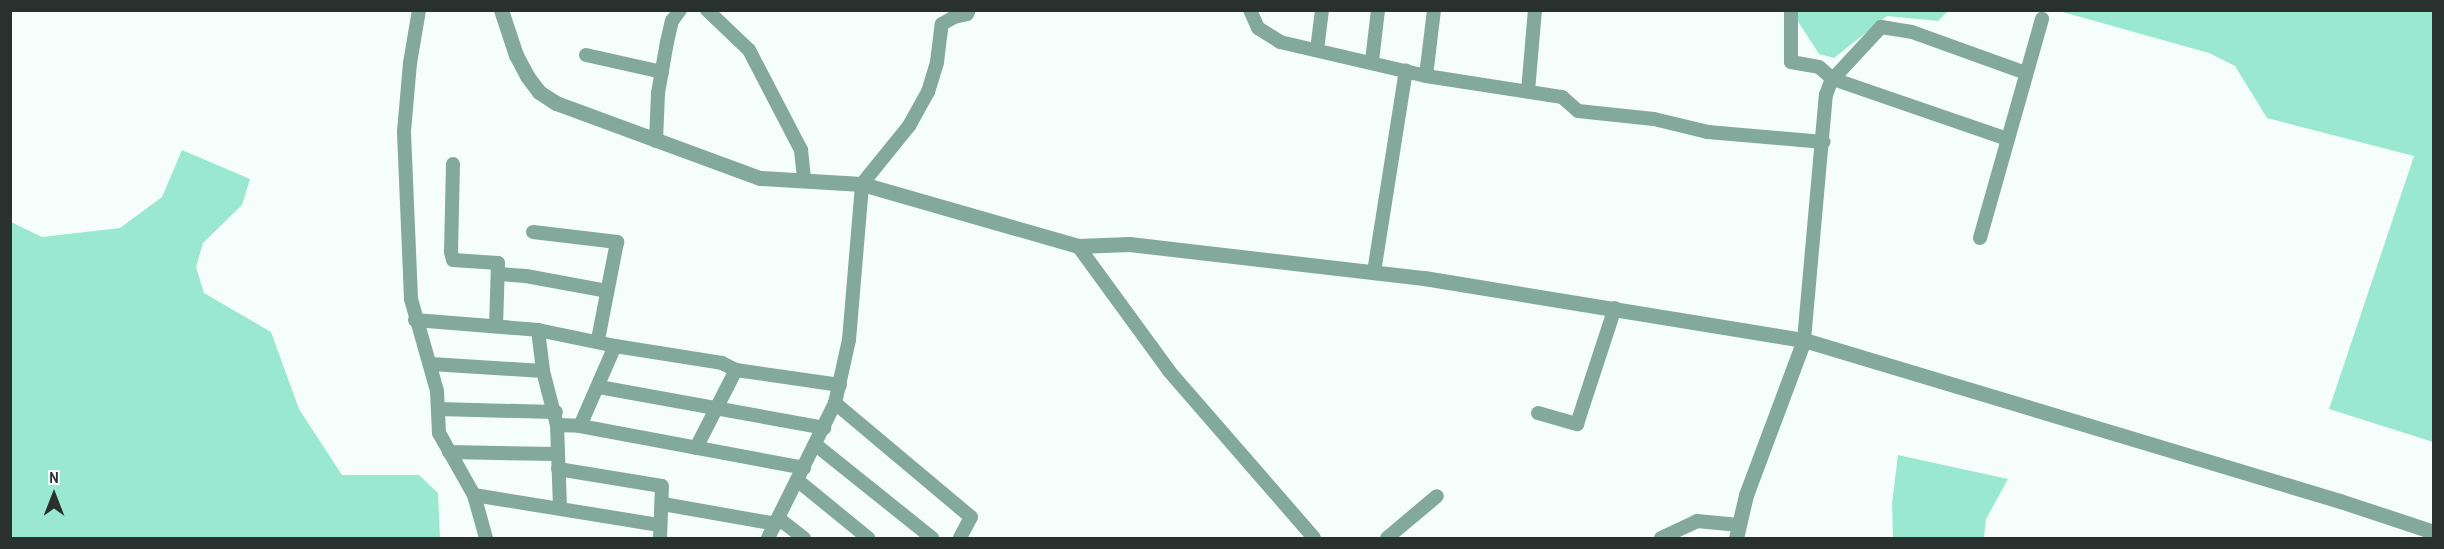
<!DOCTYPE html>
<style>
body{margin:0}
#map{position:relative;width:2444px;height:549px;overflow:hidden;background:#f5fefb;font-family:"Archivo Narrow",sans-serif}
div>[style]{position:absolute}
[style*='--x']{left:calc(var(--x)*1px);top:calc(var(--y)*1px);width:calc(var(--w)*1px);rotate:calc(var(--a)*1deg)}
.green>*{inset:0;background:#9be8d0}
.minor>*{height:14px;margin:-7px;padding:0 7px;transform-origin:7px;border-radius:7px;background:#83a89c}
.tertiary>*{height:15px;margin:-7.5px;padding:0 7.5px;transform-origin:7.5px;border-radius:7.5px;background:#83a89c}
span{translate:-50% -50%;white-space:nowrap;text-align:center;line-height:1.15;-webkit-text-stroke:4.5px #f5fefb;paint-order:stroke}
.frame{position:absolute;inset:0;border:12px solid #28312e;pointer-events:none}
.north{position:absolute;left:24px;top:465px;width:60px;height:60px;-webkit-text-stroke:4px #f5fefb;paint-order:stroke;rotate:0deg;font-size:16px;font-weight:700;line-height:24px;text-align:center;color:#28312e}
.north::after{content:'';display:block;margin:auto;width:21px;height:27px;background:#28312e;clip-path:polygon(50% 0,100% 100%,50% 72%,0 100%)}
</style>
<div id="map">
<div class="green">
<div style="clip-path:polygon(1795px 11px,1948px 11px,1938px 21px,1887px 16px,1834px 58px,1819px 54px,1797px 20px)"></div>
<div style="clip-path:polygon(2059px 11px,2433px 11px,2433px 442px,2329px 409px,2414px 156px,2267px 118px,2235px 66px,2209px 53px)"></div>
<div style="clip-path:polygon(182px 150px,250px 179px,242px 205px,203px 243px,196px 267px,204px 293px,271px 332px,299px 409px,342px 475px,419px 475px,438px 493px,440px 538px,11px 538px,11px 222px,42px 237px,120px 228px,162px 197px)"></div>
<div style="clip-path:polygon(1898px 455px,2008px 479px,1986px 519px,1984px 538px,1893px 538px,1892px 503px)"></div>
</div>
<div class="minor">
<div style="--x:419;--y:10;--w:54;--a:99.6"></div>
<div style="--x:410;--y:63;--w:69;--a:95"></div>
<div style="--x:404;--y:132;--w:167;--a:87.6"></div>
<div style="--x:411;--y:299;--w:96;--a:74.2"></div>
<div style="--x:437;--y:391;--w:42;--a:87.3"></div>
<div style="--x:439;--y:433;--w:71;--a:60.6"></div>
<div style="--x:474;--y:495;--w:45;--a:74.4"></div>
<div style="--x:707;--y:10;--w:58;--a:43.6"></div>
<div style="--x:749;--y:50;--w:113;--a:62.5"></div>
<div style="--x:801;--y:150;--w:31;--a:84"></div>
<div style="--x:1250;--y:10;--w:20;--a:66"></div>
<div style="--x:1258;--y:28;--w:26;--a:32"></div>
<div style="--x:1280;--y:42;--w:150;--a:13.1"></div>
<div style="--x:1426;--y:76;--w:138;--a:8.8"></div>
<div style="--x:1562;--y:97;--w:21;--a:41"></div>
<div style="--x:1578;--y:111;--w:76;--a:6"></div>
<div style="--x:1654;--y:119;--w:56;--a:13.5"></div>
<div style="--x:1708;--y:132;--w:116;--a:4.9"></div>
<div style="--x:1791;--y:10;--w:52;--a:90"></div>
<div style="--x:1791;--y:62;--w:28;--a:10"></div>
<div style="--x:1819;--y:67;--w:18;--a:41"></div>
<div style="--x:1833;--y:79;--w:184;--a:19"></div>
<div style="--x:1317;--y:50;--w:40;--a:-82.9"></div>
<div style="--x:586;--y:55;--w:78;--a:12.6"></div>
<div style="--x:1372;--y:61;--w:51;--a:-83.3"></div>
<div style="--x:1426;--y:76;--w:66;--a:-83.1"></div>
<div style="--x:1528;--y:91;--w:81;--a:-85.1"></div>
<div style="--x:656;--y:141;--w:48;--a:-87.6"></div>
<div style="--x:658;--y:93;--w:52;--a:-80"></div>
<div style="--x:667;--y:42;--w:22;--a:-77"></div>
<div style="--x:672;--y:21;--w:14;--a:-54"></div>
<div style="--x:453;--y:164;--w:88;--a:91.3"></div>
<div style="--x:451;--y:252;--w:8;--a:76"></div>
<div style="--x:453;--y:260;--w:45;--a:3.8"></div>
<div style="--x:498;--y:263;--w:62;--a:91.8"></div>
<div style="--x:533;--y:232;--w:85;--a:6.8"></div>
<div style="--x:617;--y:242;--w:100;--a:101"></div>
<div style="--x:1980;--y:238;--w:228;--a:-74.2"></div>
<div style="--x:1078;--y:246;--w:155;--a:53.9"></div>
<div style="--x:1169;--y:371;--w:221;--a:49"></div>
<div style="--x:1374;--y:272;--w:204;--a:-81"></div>
<div style="--x:498;--y:274;--w:28;--a:4"></div>
<div style="--x:526;--y:276;--w:82;--a:10.5"></div>
<div style="--x:415;--y:320;--w:123;--a:4.6"></div>
<div style="--x:538;--y:330;--w:79;--a:11.7"></div>
<div style="--x:615;--y:346;--w:108;--a:9"></div>
<div style="--x:722;--y:363;--w:16;--a:27"></div>
<div style="--x:736;--y:370;--w:105;--a:8.2"></div>
<div style="--x:538;--y:330;--w:41;--a:83"></div>
<div style="--x:543;--y:371;--w:56;--a:75.5"></div>
<div style="--x:557;--y:425;--w:83;--a:87.9"></div>
<div style="--x:1804;--y:340;--w:246;--a:-84.9"></div>
<div style="--x:1826;--y:95;--w:15;--a:-70"></div>
<div style="--x:1831;--y:81;--w:74;--a:-47.2"></div>
<div style="--x:1881;--y:27;--w:31;--a:9"></div>
<div style="--x:1912;--y:32;--w:121;--a:19.8"></div>
<div style="--x:431;--y:364;--w:112;--a:3.6"></div>
<div style="--x:599;--y:387;--w:229;--a:10.3"></div>
<div style="--x:835;--y:403;--w:177;--a:40"></div>
<div style="--x:971;--y:517;--w:24;--a:118"></div>
<div style="--x:438;--y:409;--w:118;--a:1.5"></div>
<div style="--x:1538;--y:413;--w:41;--a:15.8"></div>
<div style="--x:1577;--y:424;--w:122;--a:-71.9"></div>
<div style="--x:557;--y:425;--w:23;--a:2"></div>
<div style="--x:580;--y:426;--w:228;--a:10.6"></div>
<div style="--x:580;--y:426;--w:87;--a:-66.4"></div>
<div style="--x:816;--y:445;--w:149;--a:38.7"></div>
<div style="--x:696;--y:448;--w:88;--a:-62.9"></div>
<div style="--x:449;--y:452;--w:108;--a:1.1"></div>
<div style="--x:558;--y:469;--w:105;--a:9.3"></div>
<div style="--x:662;--y:486;--w:52;--a:92.2"></div>
<div style="--x:797;--y:480;--w:92;--a:39.2"></div>
<div style="--x:474;--y:495;--w:188;--a:9.2"></div>
<div style="--x:663;--y:504;--w:115;--a:10"></div>
<div style="--x:778;--y:518;--w:33;--a:38"></div>
<div style="--x:768;--y:538;--w:151;--a:-63.6"></div>
<div style="--x:835;--y:403;--w:65;--a:-77.5"></div>
<div style="--x:849;--y:340;--w:157;--a:-85.2"></div>
<div style="--x:862;--y:184;--w:75;--a:-51"></div>
<div style="--x:909;--y:126;--w:39;--a:-61"></div>
<div style="--x:928;--y:92;--w:31;--a:-73"></div>
<div style="--x:937;--y:62;--w:38;--a:-83"></div>
<div style="--x:942;--y:24;--w:14;--a:-30"></div>
<div style="--x:954;--y:17;--w:13;--a:-13"></div>
<div style="--x:967;--y:14;--w:4;--a:-63"></div>
<div style="--x:1387;--y:538;--w:65;--a:-40"></div>
<div style="--x:1661;--y:538;--w:40;--a:-25"></div>
<div style="--x:1697;--y:521;--w:42;--a:5.4"></div>
</div>
<div class="tertiary">
<div style="--x:501;--y:10;--w:47;--a:71.6"></div>
<div style="--x:516;--y:55;--w:24;--a:62"></div>
<div style="--x:527;--y:76;--w:20;--a:53"></div>
<div style="--x:539;--y:92;--w:20;--a:33"></div>
<div style="--x:556;--y:103;--w:217;--a:20.2"></div>
<div style="--x:760;--y:178;--w:102;--a:3.4"></div>
<div style="--x:862;--y:184;--w:225;--a:16"></div>
<div style="--x:1078;--y:246;--w:51;--a:-2.2"></div>
<div style="--x:1129;--y:244;--w:297;--a:6.6"></div>
<div style="--x:1424;--y:278;--w:385;--a:9.3"></div>
<div style="--x:1804;--y:340;--w:560;--a:16.72"></div>
<div style="--x:2340;--y:501;--w:99;--a:18.3"></div>
<div style="--x:1736;--y:538;--w:44;--a:-76.9"></div>
<div style="--x:1746;--y:495;--w:165;--a:-69.5"></div>
</div>
<div class="frame"></div>
<div class="north">N</div>
</div>
